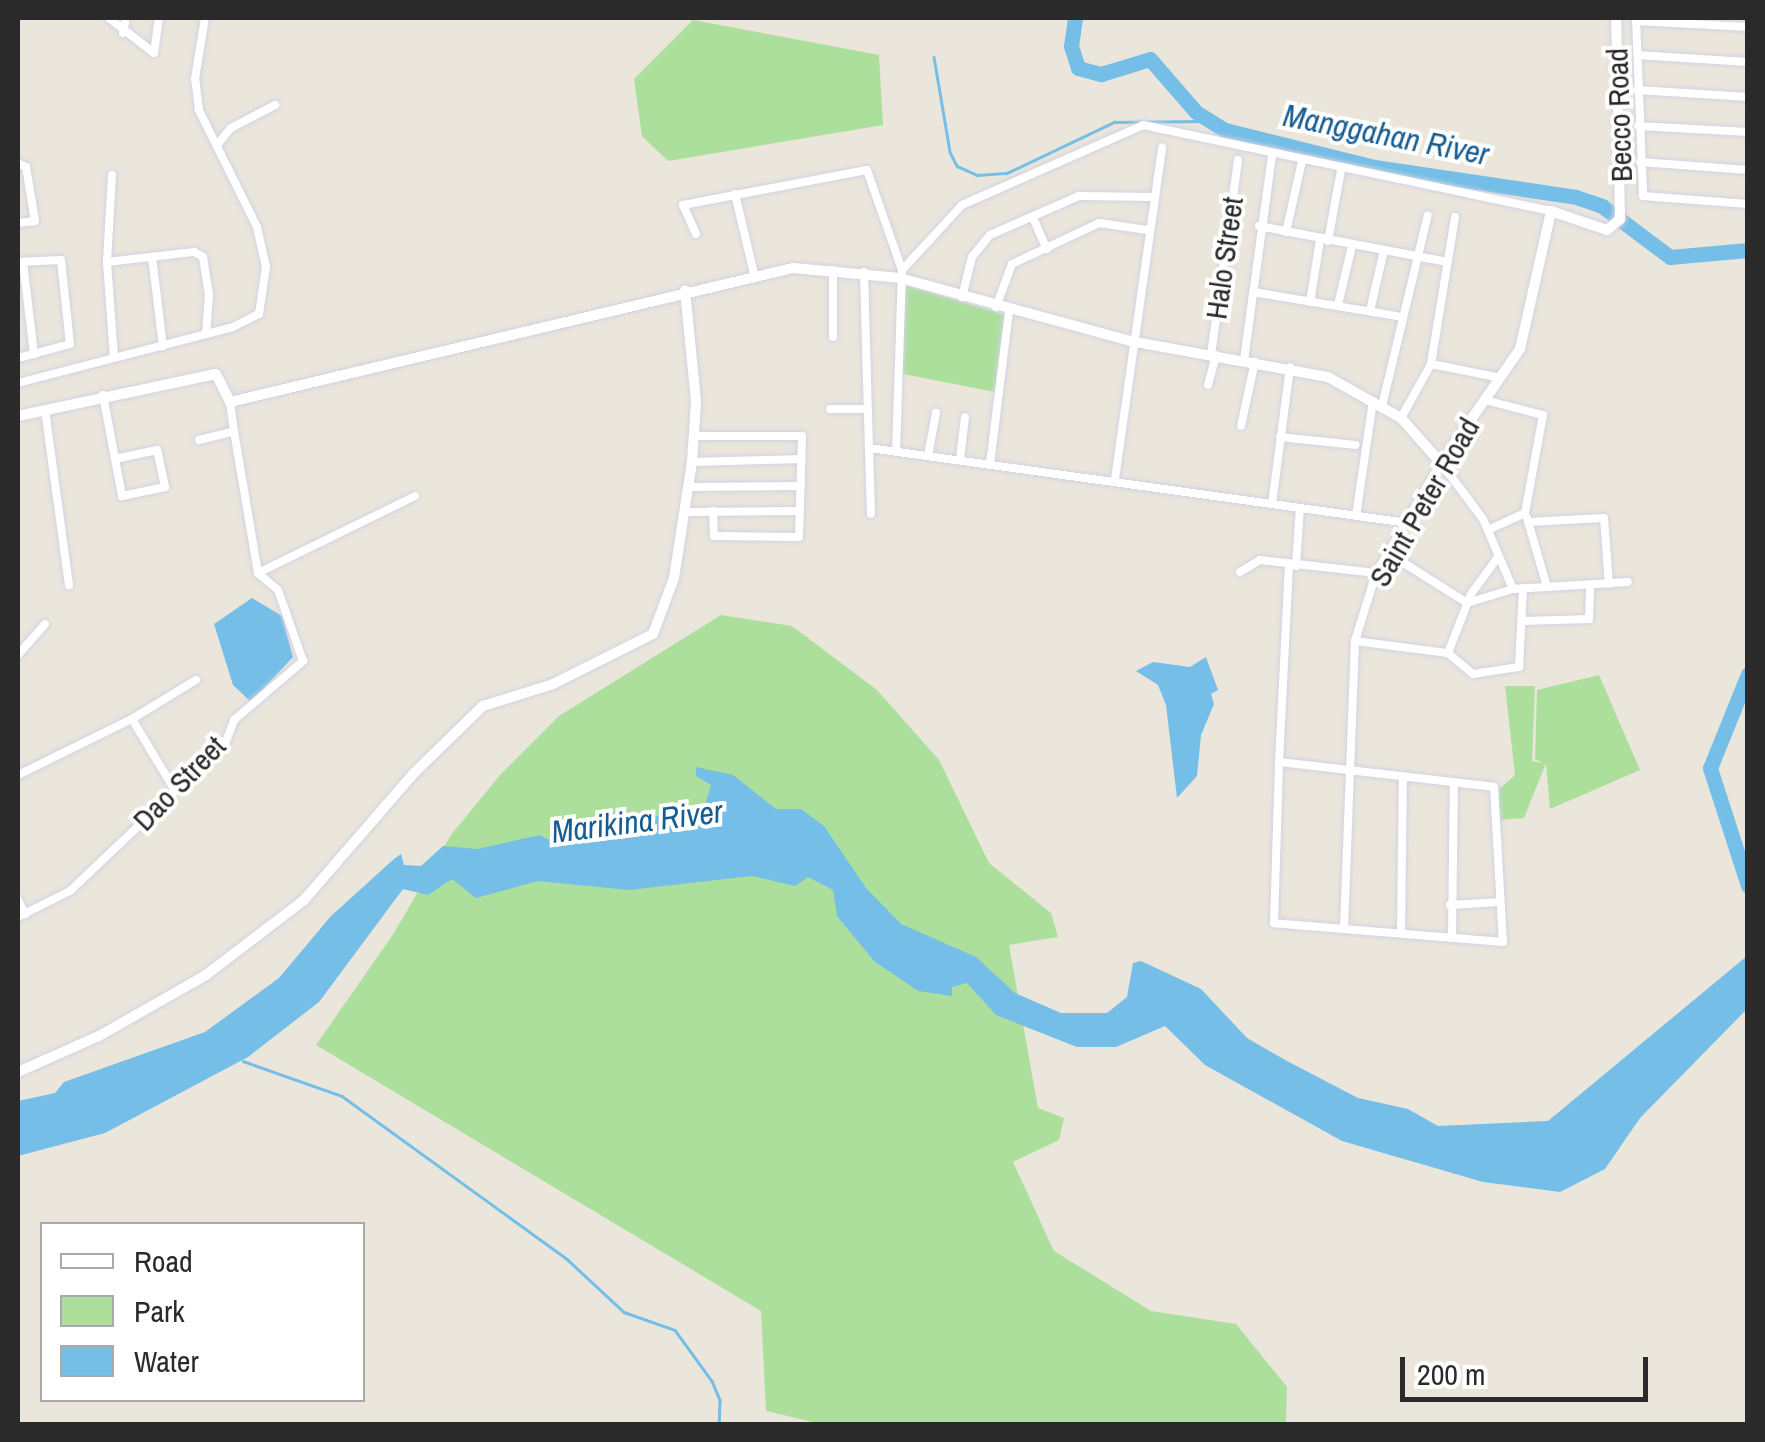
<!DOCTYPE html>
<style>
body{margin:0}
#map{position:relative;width:1765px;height:1442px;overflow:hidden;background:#ebe6dc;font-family:"Archivo Narrow",sans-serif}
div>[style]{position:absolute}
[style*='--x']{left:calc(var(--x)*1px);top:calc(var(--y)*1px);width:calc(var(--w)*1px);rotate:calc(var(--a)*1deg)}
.green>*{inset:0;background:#acdf9c}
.water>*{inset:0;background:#75bee7}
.stream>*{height:2.5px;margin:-1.25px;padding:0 1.25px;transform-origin:1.25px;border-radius:1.25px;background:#75bee7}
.river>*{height:15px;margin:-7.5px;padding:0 7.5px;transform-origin:7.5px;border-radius:7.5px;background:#75bee7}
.roads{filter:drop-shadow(0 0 2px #d2d3e2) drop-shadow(0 0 2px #d2d3e2)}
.minor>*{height:8px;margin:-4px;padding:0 4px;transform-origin:4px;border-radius:4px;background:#fff}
.tertiary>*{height:10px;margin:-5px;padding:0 5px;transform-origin:5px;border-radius:5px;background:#fff}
span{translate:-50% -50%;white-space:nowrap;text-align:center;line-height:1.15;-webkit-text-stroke:8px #fff;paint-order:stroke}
.street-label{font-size:30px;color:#2a2a2a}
.water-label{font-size:32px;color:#155c93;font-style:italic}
.frame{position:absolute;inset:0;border:20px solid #2a2a2a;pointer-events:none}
.legend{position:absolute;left:40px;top:1222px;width:325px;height:180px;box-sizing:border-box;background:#fff;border:2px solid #aaa;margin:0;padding:12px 18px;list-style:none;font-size:30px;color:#2a2a2a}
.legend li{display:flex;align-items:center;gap:20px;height:50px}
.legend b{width:50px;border:2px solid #aaa}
.scale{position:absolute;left:1400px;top:1357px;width:248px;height:45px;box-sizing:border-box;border:5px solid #2a2a2a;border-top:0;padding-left:12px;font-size:30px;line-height:35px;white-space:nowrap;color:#2a2a2a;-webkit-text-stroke:8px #fff;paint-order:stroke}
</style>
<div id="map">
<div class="green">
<div style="clip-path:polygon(693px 20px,879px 55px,883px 125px,668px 161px,642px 136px,634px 79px)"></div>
<div style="clip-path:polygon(898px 283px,1006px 315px,995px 392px,898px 373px)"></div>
<div style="clip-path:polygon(721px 615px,792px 626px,877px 690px,939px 760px,989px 863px,1051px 913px,1058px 937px,1009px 945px,1038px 1108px,1064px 1118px,1059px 1140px,1013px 1162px,1054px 1251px,1151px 1311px,1236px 1324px,1287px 1387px,1286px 1424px,822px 1424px,766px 1411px,761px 1311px,316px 1045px,394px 933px,451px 835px,500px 775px,559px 716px)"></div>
<div style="clip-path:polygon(1599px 675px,1640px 770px,1550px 809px,1546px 763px,1524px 818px,1498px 820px,1495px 793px,1515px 775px,1505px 686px,1535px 686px,1532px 761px,1543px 763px,1535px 759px,1537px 690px)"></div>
</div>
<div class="water">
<div style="clip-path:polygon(252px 598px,282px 616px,293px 657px,251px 702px,233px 685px,214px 624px)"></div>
<div style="clip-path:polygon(1206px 657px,1218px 690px,1211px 694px,1214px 704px,1201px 735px,1197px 776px,1177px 798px,1166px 705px,1158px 685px,1136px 671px,1153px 662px,1190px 667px)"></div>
<div style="clip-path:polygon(696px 767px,733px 775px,776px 809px,801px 809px,824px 826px,866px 888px,901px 924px,976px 957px,1015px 993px,1061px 1013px,1107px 1013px,1127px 997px,1133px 963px,1141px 961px,1201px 989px,1247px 1038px,1287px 1061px,1358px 1098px,1408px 1109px,1438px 1126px,1548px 1121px,1747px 956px,1747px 1009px,1640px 1118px,1605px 1169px,1560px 1192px,1483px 1182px,1342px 1141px,1205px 1065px,1165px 1026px,1116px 1047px,1077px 1047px,996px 1015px,967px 983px,952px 987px,952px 996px,918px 991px,874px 961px,837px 916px,833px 890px,808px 877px,795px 886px,752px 876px,629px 890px,538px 881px,476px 898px,452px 879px,428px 895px,403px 889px,319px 1002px,248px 1057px,105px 1133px,18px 1156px,18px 1101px,55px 1093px,64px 1082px,205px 1032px,279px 978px,331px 916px,394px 859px,401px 854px,404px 865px,421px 866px,443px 846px,477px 849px,540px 835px,560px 846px,567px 833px,581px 832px,601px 812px,644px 818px,704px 808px,711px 785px,696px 776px)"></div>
</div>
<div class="stream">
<div style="--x:934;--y:57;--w:96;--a:80.4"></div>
<div style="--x:950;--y:152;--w:16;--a:63"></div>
<div style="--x:957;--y:166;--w:22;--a:24"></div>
<div style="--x:977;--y:175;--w:30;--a:-4"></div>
<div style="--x:1007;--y:173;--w:119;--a:-25.5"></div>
<div style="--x:1114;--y:122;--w:92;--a:-0.6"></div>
<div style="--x:243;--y:1061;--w:105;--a:19.5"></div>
<div style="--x:342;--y:1096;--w:278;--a:35.9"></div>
<div style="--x:567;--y:1259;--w:78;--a:42.9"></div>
<div style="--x:624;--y:1312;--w:54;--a:19.4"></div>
<div style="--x:675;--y:1330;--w:63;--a:54"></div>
<div style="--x:712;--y:1381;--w:21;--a:67"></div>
<div style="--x:720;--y:1400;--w:24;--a:92"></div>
</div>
<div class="river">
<div style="--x:1075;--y:18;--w:28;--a:98"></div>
<div style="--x:1071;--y:46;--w:23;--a:72"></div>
<div style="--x:1078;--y:68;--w:24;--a:15"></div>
<div style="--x:1101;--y:74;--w:51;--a:-17"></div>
<div style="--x:1150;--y:59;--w:70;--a:49"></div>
<div style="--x:1196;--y:112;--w:34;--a:32"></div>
<div style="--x:1225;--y:130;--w:154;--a:13.9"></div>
<div style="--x:1374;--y:167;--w:204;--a:8.4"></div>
<div style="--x:1576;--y:197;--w:28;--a:19"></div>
<div style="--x:1602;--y:206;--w:85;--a:36.9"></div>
<div style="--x:1670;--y:257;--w:78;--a:-5.1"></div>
<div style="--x:1748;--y:674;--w:101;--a:112"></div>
<div style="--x:1710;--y:768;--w:124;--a:72.1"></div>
</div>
<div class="roads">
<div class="minor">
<div style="--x:109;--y:18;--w:57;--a:37.9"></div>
<div style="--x:154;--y:53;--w:35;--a:-82"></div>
<div style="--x:1636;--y:18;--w:178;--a:87.7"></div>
<div style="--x:1643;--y:196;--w:105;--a:4.4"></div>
<div style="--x:1636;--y:21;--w:112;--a:3.1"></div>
<div style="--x:123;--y:33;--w:15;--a:-79"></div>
<div style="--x:1637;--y:55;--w:111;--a:3.6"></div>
<div style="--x:1637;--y:90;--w:111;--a:3.6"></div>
<div style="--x:1638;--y:126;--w:110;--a:3.1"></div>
<div style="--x:217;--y:145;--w:22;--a:-51"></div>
<div style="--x:231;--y:128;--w:50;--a:-27.6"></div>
<div style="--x:1640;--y:162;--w:108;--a:4.2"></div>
<div style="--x:18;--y:163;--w:9;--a:27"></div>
<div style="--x:26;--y:167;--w:55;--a:80.5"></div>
<div style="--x:35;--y:221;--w:17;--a:173"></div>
<div style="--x:112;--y:175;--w:87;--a:93.3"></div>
<div style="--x:107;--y:262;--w:96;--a:85.8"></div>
<div style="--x:735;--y:194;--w:82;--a:76.6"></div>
<div style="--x:1033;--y:218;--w:34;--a:66"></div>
<div style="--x:1259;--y:226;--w:192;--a:10.8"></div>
<div style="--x:1286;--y:232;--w:73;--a:-77.3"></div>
<div style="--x:696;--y:234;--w:32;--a:-114"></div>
<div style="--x:683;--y:205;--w:187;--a:-10.8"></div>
<div style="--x:867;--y:170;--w:106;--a:70.7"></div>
<div style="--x:1328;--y:241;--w:72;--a:-79.6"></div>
<div style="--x:152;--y:257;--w:90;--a:83"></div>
<div style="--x:18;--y:262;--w:43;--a:-2.7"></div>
<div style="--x:61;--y:260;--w:84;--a:83.9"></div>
<div style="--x:70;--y:344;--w:54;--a:164.9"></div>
<div style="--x:23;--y:262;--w:93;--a:83.2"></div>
<div style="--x:107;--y:262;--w:88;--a:-6.6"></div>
<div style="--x:194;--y:252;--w:10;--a:29"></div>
<div style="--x:203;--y:257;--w:37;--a:81"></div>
<div style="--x:209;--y:294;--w:40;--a:94.3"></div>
<div style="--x:864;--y:272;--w:176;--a:88.4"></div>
<div style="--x:869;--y:448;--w:544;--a:7.92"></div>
<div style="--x:1253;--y:292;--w:151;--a:9.5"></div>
<div style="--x:962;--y:297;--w:41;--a:-76"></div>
<div style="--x:972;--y:257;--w:28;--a:-51"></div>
<div style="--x:990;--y:235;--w:97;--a:-23.7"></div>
<div style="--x:1079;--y:196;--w:74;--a:0.8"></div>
<div style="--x:1310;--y:302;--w:63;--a:-80.8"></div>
<div style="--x:1338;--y:305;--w:61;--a:-76.7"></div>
<div style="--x:996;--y:307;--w:46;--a:-69.6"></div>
<div style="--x:1012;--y:264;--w:96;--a:-25.2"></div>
<div style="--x:1099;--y:223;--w:49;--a:8.3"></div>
<div style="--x:1370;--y:311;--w:63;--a:-77.1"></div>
<div style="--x:833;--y:337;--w:67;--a:-90"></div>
<div style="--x:1211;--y:355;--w:197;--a:-82.1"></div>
<div style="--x:1244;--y:360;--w:207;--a:-82.2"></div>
<div style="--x:1431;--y:364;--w:71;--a:11.3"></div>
<div style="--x:18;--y:383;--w:222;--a:-14.6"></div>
<div style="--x:233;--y:327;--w:29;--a:-27"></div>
<div style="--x:259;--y:314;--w:48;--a:-81.5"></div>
<div style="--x:266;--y:267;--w:41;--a:-102.7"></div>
<div style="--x:257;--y:227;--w:131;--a:-116.4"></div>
<div style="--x:199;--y:110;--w:31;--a:-97"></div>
<div style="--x:195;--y:79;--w:62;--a:-80.7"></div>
<div style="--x:1208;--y:385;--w:31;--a:-75"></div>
<div style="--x:103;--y:395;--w:103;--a:79.3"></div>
<div style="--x:122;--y:496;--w:44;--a:-11.8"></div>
<div style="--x:165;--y:487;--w:38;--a:-102"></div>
<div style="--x:157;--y:450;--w:43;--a:167.9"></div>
<div style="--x:1485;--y:400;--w:60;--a:14.5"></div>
<div style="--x:1543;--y:415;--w:100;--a:100.4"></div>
<div style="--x:1525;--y:513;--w:41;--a:155.3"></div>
<div style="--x:1382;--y:406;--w:196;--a:-76.5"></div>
<div style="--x:830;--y:409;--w:35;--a:0"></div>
<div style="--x:45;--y:410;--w:177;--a:82.2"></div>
<div style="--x:1401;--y:418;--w:62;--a:-60.9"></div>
<div style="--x:1431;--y:364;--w:149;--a:-80.7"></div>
<div style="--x:1241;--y:426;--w:66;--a:-77.8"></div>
<div style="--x:694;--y:436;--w:108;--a:0"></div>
<div style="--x:802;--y:436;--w:101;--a:91.7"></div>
<div style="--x:799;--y:537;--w:85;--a:-179.3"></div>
<div style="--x:714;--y:536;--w:25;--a:-92"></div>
<div style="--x:1280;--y:437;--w:76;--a:6"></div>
<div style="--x:199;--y:440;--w:36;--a:-14"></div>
<div style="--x:234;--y:431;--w:29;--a:-98"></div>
<div style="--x:869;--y:448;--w:66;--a:88.3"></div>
<div style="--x:896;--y:452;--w:182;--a:-88.1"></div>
<div style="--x:902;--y:270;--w:88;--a:-47.3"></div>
<div style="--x:962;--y:205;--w:198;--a:-23.8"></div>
<div style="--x:1143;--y:125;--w:417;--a:11.9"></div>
<div style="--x:928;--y:456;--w:44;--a:-79.5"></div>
<div style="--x:960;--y:459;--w:42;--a:-83.2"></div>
<div style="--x:692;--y:462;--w:110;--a:-1.6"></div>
<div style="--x:1441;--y:463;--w:70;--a:53.1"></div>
<div style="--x:1483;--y:519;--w:76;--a:66.8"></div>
<div style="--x:990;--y:464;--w:153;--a:-82.9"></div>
<div style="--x:1115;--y:479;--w:335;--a:-81.9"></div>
<div style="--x:690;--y:487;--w:111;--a:-0.5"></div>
<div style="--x:1272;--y:504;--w:138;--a:-82.5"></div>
<div style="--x:686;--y:512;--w:114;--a:-0.5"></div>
<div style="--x:1356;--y:516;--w:116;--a:-81.6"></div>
<div style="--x:1527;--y:518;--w:72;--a:73.8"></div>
<div style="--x:1528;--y:522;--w:76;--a:-3"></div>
<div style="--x:1604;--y:518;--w:66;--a:85.7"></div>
<div style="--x:1388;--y:553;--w:93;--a:32.3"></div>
<div style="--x:1467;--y:603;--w:48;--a:-16.9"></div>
<div style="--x:1513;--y:589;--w:115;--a:-3.5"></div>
<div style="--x:1296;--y:566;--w:58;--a:-86.1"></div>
<div style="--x:1240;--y:572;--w:23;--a:-31"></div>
<div style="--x:1260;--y:560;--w:117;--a:6.4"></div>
<div style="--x:258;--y:573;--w:175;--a:-26.1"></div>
<div style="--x:1523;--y:621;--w:66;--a:-1.7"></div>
<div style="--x:1589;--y:619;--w:34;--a:-88"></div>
<div style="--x:1355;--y:641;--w:94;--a:7.4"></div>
<div style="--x:1448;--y:653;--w:33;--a:40"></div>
<div style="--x:1473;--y:674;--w:47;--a:-8.7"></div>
<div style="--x:1519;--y:667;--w:79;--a:-87.1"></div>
<div style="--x:1448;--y:653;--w:63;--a:-68.7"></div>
<div style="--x:1471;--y:594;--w:46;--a:-53.9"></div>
<div style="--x:18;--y:655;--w:41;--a:-48.9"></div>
<div style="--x:132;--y:719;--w:75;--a:-31.4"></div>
<div style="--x:1279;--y:762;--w:216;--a:6.6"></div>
<div style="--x:1494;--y:787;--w:155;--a:86.7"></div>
<div style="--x:1503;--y:942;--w:230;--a:-175.3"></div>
<div style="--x:1274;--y:923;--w:161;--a:-88.2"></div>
<div style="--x:1279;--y:762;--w:197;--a:-87.1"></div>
<div style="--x:18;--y:775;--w:127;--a:-26.2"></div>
<div style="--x:132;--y:719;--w:82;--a:59"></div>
<div style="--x:18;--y:900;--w:16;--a:63"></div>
<div style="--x:1450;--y:905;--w:50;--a:-3.4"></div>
<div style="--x:18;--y:917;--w:58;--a:-26.6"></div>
<div style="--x:70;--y:891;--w:214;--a:-43.5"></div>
<div style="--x:225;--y:744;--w:26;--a:-69"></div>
<div style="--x:234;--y:720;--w:91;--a:-40.5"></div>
<div style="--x:303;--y:661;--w:75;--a:-109.4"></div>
<div style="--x:278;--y:590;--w:26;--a:-140"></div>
<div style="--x:258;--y:573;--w:144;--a:-99.6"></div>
<div style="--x:1344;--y:927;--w:286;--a:-87.8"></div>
<div style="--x:1355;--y:641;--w:71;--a:-72.8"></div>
<div style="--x:1376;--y:573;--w:128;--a:-59.4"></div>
<div style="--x:1401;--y:933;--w:154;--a:-89.3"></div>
<div style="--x:1452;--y:938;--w:155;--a:-89.3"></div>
</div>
<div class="tertiary">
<div style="--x:18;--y:416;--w:202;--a:-12"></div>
<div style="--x:216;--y:374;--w:31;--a:63"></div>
<div style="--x:230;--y:402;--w:579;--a:-13.39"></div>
<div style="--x:793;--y:268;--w:107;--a:5.3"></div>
<div style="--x:900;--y:278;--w:238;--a:15.3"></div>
<div style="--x:1130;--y:341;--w:201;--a:10.3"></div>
<div style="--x:1328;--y:377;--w:84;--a:29.3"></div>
<div style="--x:1401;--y:418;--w:60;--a:48.4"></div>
<div style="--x:1441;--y:463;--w:139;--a:-55.3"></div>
<div style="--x:1520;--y:349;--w:141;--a:-77.3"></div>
<div style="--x:1551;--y:211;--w:59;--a:18.7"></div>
<div style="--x:1607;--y:230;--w:17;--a:-40"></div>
<div style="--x:1620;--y:219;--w:201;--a:-91.1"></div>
<div style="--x:18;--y:1072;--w:89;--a:-24"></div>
<div style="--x:99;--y:1036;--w:123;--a:-29.7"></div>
<div style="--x:206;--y:975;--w:123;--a:-37.4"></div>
<div style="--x:304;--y:900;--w:167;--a:-49.1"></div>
<div style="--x:413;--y:774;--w:98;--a:-44.2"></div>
<div style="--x:483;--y:706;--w:73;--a:-17.4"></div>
<div style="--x:553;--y:684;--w:112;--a:-26.6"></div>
<div style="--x:653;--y:634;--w:60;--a:-69.4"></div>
<div style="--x:674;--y:578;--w:117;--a:-81.2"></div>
<div style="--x:692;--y:462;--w:61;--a:-86.2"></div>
<div style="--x:696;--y:401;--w:111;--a:-95.7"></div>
</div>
</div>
<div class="street-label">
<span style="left:1619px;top:115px;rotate:-92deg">Becco Road</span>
<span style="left:1224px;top:258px;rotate:-82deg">Halo Street</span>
<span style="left:1424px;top:502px;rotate:-60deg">Saint Peter Road</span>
<span style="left:179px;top:783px;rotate:-46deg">Dao Street</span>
</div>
<div class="water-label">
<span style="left:1386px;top:135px;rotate:11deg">Manggahan River</span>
<span style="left:637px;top:822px;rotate:-7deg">Marikina River</span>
</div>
<div class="frame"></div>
<ul class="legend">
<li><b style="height:12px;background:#fff"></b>Road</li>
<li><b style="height:28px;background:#acdf9c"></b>Park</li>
<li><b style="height:28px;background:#75bee7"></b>Water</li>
</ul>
<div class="scale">200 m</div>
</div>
